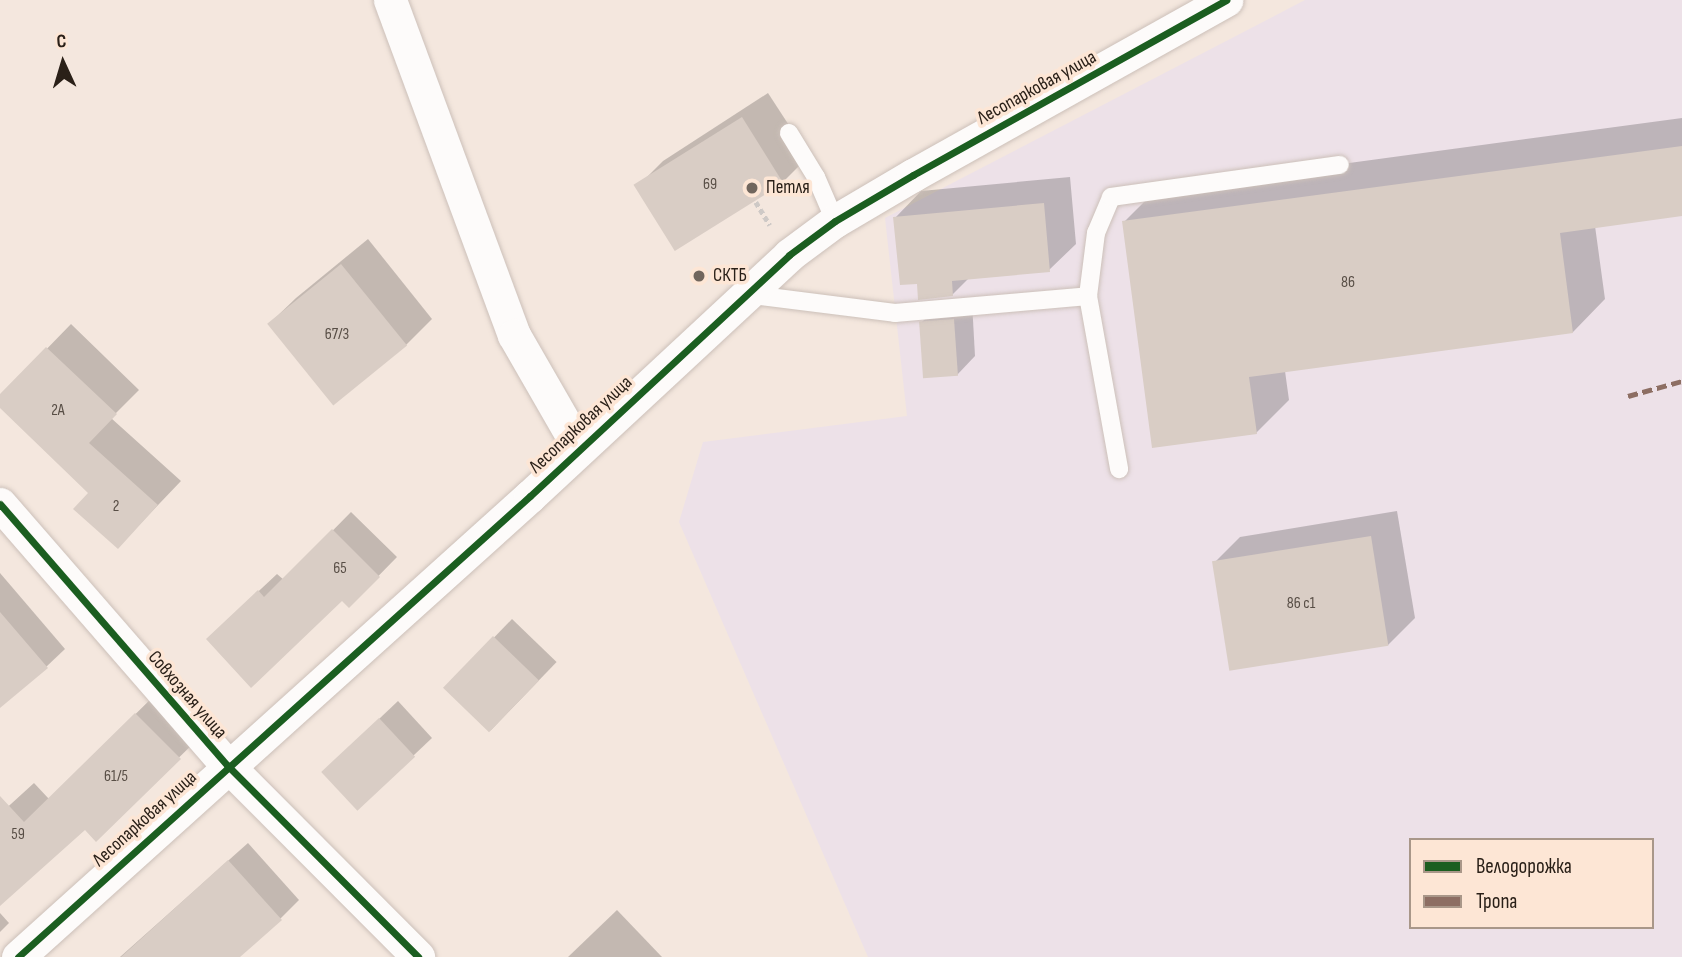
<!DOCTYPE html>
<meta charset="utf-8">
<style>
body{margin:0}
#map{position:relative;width:1682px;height:957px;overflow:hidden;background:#f4e7de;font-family:"Sofia Sans Condensed",sans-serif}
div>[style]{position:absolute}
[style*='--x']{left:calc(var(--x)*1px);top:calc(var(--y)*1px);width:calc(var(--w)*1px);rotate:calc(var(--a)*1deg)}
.industrial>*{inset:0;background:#ede1e8}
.shadow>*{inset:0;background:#0003;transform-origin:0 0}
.building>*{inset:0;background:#d9cdc5;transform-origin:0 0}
.path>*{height:4.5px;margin-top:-2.25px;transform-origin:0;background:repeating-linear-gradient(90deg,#cec9c6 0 5px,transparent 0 8.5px)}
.roads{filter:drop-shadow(0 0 2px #ccc0b9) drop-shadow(0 0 2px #ccc0b9)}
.lane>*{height:18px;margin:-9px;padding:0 9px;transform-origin:9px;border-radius:9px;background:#fdfbfa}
.street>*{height:33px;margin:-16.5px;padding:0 16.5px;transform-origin:16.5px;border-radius:16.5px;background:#fdfbfa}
.quiet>*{height:5px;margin-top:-2.5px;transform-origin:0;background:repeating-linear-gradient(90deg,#8d6e63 0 10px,transparent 0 15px)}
.cycleway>*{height:7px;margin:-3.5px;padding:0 3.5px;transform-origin:3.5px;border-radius:3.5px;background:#1b5e20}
.dots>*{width:19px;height:19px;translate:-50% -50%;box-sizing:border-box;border:4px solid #fde6d5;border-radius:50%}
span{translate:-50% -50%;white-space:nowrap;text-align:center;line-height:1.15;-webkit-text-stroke:7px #fde6d5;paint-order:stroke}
.number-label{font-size:16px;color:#584e46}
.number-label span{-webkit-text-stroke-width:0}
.street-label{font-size:19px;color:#2a2018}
.poi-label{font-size:19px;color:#2a2018}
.left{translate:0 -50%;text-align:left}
.legend{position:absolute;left:1409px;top:838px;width:245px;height:91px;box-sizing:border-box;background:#fde6d5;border:2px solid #a99789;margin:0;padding:9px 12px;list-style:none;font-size:21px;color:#2a2018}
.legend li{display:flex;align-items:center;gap:14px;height:35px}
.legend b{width:35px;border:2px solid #a99789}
.north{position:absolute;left:28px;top:28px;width:70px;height:70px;-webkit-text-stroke:5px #fde6d5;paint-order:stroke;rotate:356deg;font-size:19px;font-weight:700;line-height:28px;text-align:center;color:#2a2018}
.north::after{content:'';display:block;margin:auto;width:24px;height:32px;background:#2a2018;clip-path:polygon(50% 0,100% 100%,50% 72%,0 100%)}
</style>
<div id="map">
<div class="industrial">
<div style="clip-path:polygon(evenodd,1305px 0,1682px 0,1682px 957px,868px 957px,679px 522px,703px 442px,907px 416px,885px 218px,1305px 0,1411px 840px,1652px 840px,1652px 927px,1411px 927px,1411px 840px)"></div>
</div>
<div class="shadow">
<div style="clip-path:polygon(768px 93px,809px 156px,783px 182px,637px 187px,663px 161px)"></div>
<div style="clip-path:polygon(1682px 118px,1682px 215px,1595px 226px,1605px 299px,1573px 332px,1285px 371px,1289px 400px,1256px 433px,1124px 222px,1157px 189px)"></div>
<div style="clip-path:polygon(1070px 177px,1076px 244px,1049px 270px,970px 277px,952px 295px,919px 282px,895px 218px,921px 191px)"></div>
<div style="clip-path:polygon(368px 239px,432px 319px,406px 345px,269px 324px,296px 298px)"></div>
<div style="clip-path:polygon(972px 302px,975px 356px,957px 375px,921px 323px,939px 305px)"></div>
<div style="clip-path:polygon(71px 324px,139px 390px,111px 418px,181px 481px,118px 547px,91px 493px,0 405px,0 397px)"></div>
<div style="clip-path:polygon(1397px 511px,1415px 618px,1388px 645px,1214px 563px,1240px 537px)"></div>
<div style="clip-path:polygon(351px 512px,397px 557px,349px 606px,342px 599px,227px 621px,277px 574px,284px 580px)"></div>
<div style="clip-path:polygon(0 573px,65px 649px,46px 667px,0 697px)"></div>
<div style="left:512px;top:619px;width:62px;height:95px;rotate:44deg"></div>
<div style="clip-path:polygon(160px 690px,204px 733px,96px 839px,85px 828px,0 904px,0 814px,34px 783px,49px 799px)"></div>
<div style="clip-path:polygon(398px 701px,432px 738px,358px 808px,342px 754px)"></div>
<div style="clip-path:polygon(248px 843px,299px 900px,281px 918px,237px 957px,120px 957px)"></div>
<div style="clip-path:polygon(617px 910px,662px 957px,568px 957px)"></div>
<div style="clip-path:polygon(0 913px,9px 923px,0 932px)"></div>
</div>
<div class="building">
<div style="left:742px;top:117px;width:78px;height:128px;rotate:58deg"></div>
<div style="clip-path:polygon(1682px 146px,1682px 216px,1560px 233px,1573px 333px,1249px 377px,1257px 434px,1152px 448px,1122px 221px)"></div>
<div style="clip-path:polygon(1044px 203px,1050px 272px,952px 281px,953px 296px,918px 300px,917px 284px,900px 285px,893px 217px)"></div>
<div style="left:341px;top:264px;width:105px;height:95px;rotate:51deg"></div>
<div style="left:954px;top:319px;width:57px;height:35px;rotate:86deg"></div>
<div style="clip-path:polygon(46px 347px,117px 414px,89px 443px,158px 505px,118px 549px,73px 509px,88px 493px,0 408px,0 394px)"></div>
<div style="clip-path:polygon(332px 529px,380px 577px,349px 608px,342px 601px,251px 688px,206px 639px,258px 590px,264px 597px)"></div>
<div style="left:1371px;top:536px;width:111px;height:161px;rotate:81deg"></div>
<div style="clip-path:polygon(0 612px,48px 668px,0 708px)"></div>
<div style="left:493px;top:636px;width:64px;height:72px;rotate:44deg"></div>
<div style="clip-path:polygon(135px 713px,181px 759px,96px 842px,85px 830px,0 906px,0 796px,24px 822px)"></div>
<div style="left:379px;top:718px;width:53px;height:79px;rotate:47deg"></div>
<div style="clip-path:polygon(228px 860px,282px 920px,240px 957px,121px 957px)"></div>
</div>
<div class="path">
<div style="--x:756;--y:202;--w:27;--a:59"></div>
</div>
<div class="roads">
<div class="lane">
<div style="--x:789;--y:133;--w:52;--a:58.5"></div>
<div style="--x:816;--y:177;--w:48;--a:66.6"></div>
<div style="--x:745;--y:294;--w:151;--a:7.2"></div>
<div style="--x:895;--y:313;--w:194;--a:-5"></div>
<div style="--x:1088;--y:296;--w:176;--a:79.8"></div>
<div style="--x:1088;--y:296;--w:64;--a:-82.8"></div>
<div style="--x:1096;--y:233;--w:39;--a:-67"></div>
<div style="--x:1111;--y:197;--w:231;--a:-8"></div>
</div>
<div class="street">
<div style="--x:390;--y:0;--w:357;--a:69.7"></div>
<div style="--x:514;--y:335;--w:130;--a:60.1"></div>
<div style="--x:0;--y:504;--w:346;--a:49"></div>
<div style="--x:227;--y:765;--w:271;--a:45.1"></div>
<div style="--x:18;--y:957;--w:689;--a:-42"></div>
<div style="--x:530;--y:496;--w:354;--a:-42.9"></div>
<div style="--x:789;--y:255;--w:57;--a:-36.5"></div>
<div style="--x:835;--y:221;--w:91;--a:-30.5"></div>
<div style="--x:913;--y:175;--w:359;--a:-29.2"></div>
</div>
</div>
<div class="quiet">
<div style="--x:1628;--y:396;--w:56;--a:-15.5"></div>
</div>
<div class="cycleway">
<div style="--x:0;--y:504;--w:346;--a:49"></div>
<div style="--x:227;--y:765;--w:271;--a:45.1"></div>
<div style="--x:18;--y:957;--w:689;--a:-42"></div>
<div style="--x:530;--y:496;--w:354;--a:-42.9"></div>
<div style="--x:789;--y:255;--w:57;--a:-36.5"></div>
<div style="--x:835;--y:221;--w:91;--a:-30.5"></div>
<div style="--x:913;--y:175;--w:359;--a:-29.2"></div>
</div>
<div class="dots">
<div style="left:752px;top:188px;background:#71665d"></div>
<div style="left:699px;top:276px;background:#71665d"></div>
</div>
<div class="number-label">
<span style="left:710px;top:185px">69</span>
<span style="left:1348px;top:283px">86</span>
<span style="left:337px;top:335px">67/3</span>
<span style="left:58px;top:411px">2А</span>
<span style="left:116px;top:507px">2</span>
<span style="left:340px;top:569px">65</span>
<span style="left:1301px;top:604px">86 с1</span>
<span style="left:116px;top:777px">61/5</span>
<span style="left:18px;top:835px">59</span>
</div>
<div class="street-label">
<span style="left:1037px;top:88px;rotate:-29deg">Лесопарковая улица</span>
<span style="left:581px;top:425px;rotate:-43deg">Лесопарковая улица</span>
<span style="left:187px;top:695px;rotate:49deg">Совхозная улица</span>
<span style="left:145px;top:819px;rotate:-42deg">Лесопарковая улица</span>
</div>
<div class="poi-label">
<span class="left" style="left:766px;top:188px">Петля</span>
<span class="left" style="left:713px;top:276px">СКТБ</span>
</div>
<ul class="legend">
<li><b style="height:9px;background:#1b5e20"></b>Велодорожка</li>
<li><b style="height:9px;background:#8d6e63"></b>Тропа</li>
</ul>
<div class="north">С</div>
</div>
